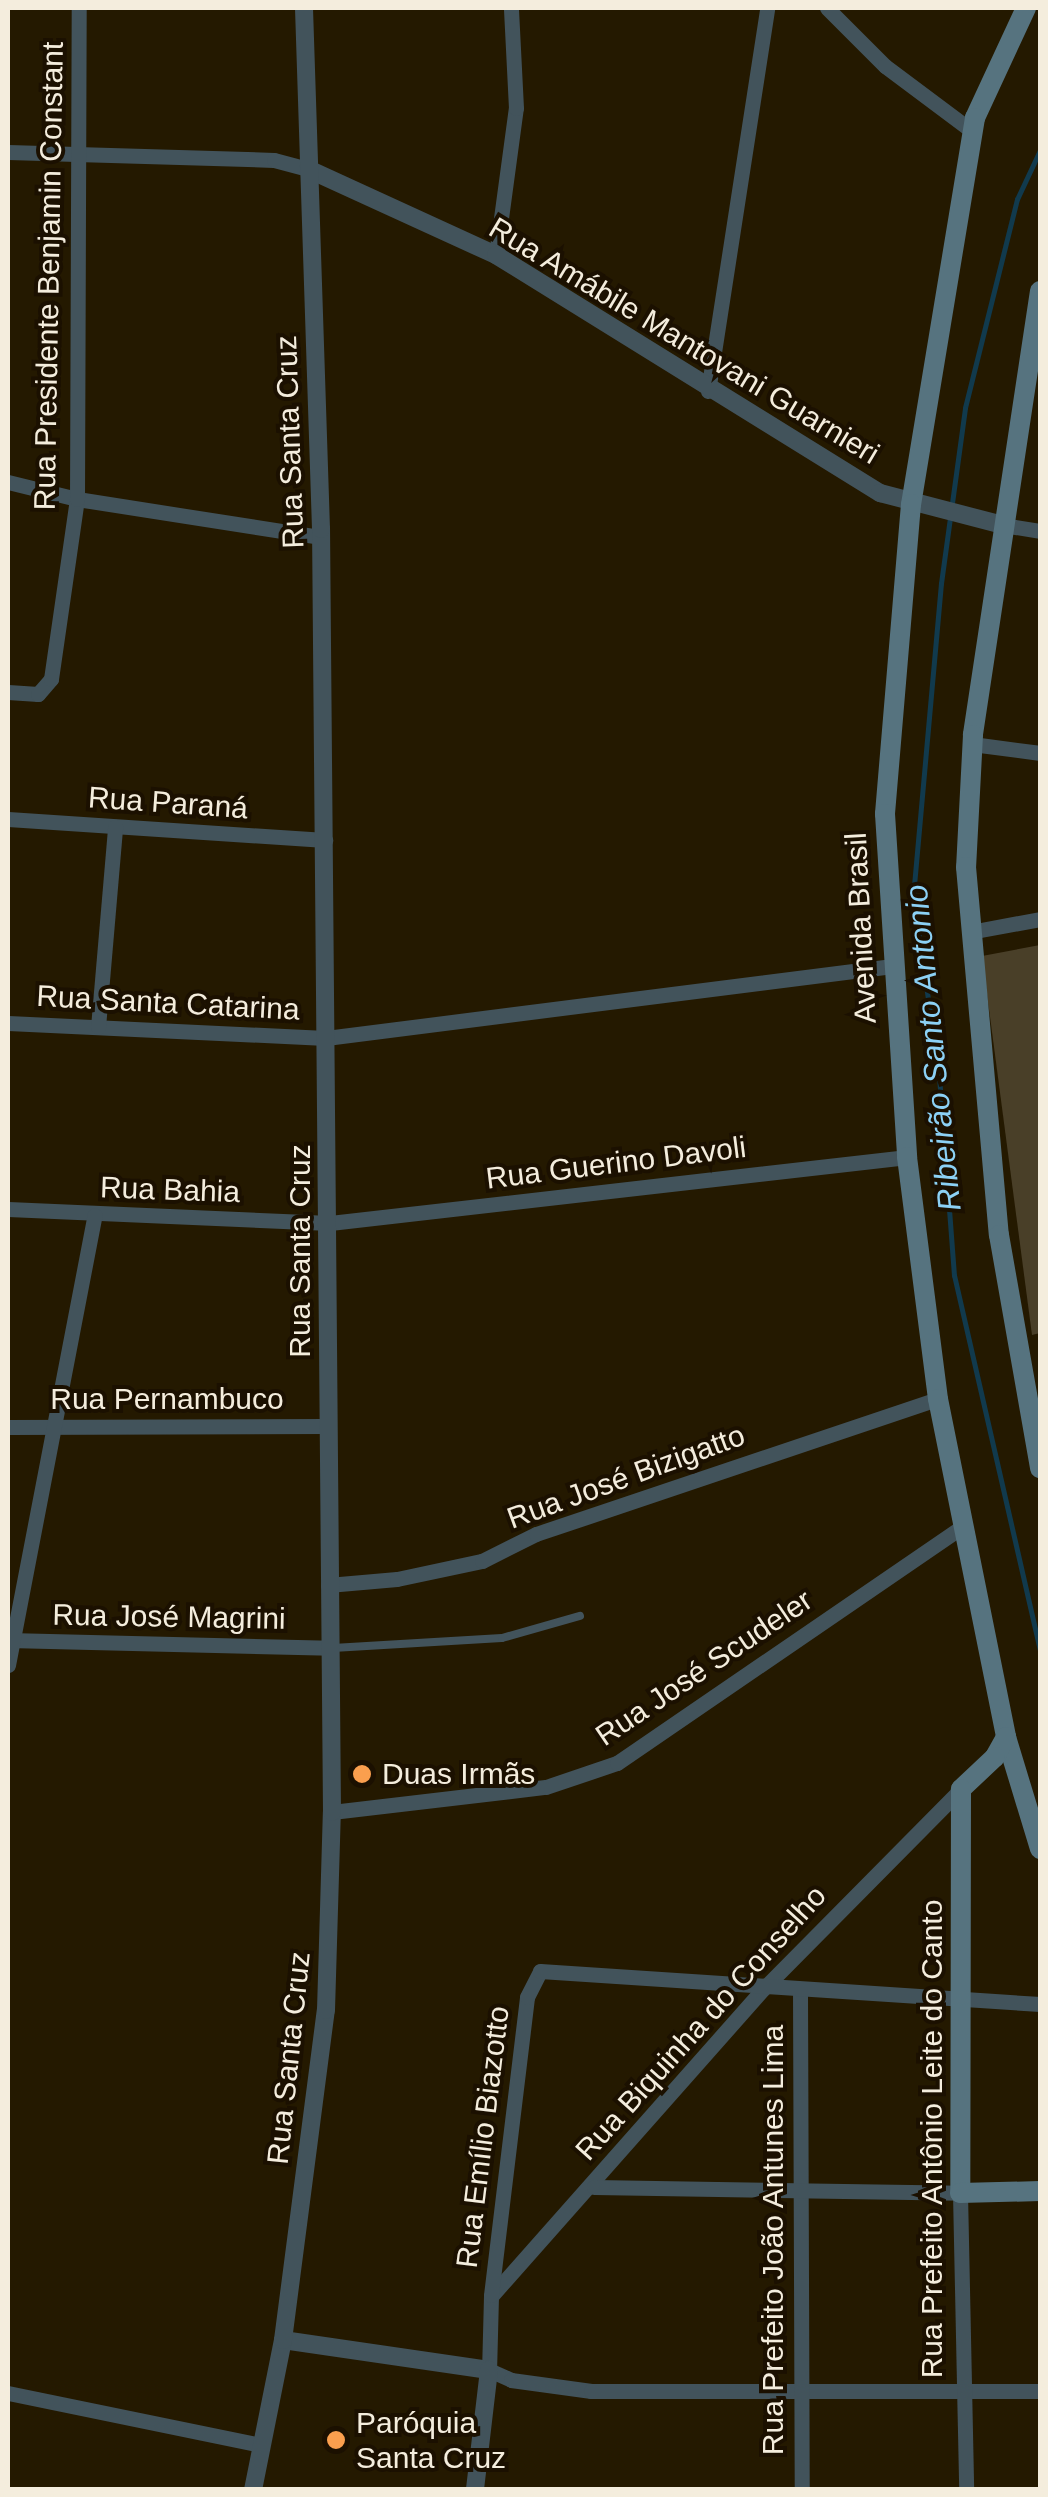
<!DOCTYPE html>
<meta charset="utf-8">
<style>
body{margin:0}
#map{position:relative;width:1048px;height:2497px;overflow:hidden;background:#241900;font-family:Arial,sans-serif}
div>[style]{position:absolute}
[style*='--x']{left:calc(var(--x)*1px);top:calc(var(--y)*1px);width:calc(var(--w)*1px);rotate:calc(var(--a)*1deg)}
.green>*{inset:0;background:#493f28}
.stream>*{height:5px;margin:-2.5px;padding:0 2.5px;transform-origin:2.5px;border-radius:2.5px;background:#113a4d}
.service>*{height:8px;margin:-4px;padding:0 4px;transform-origin:4px;border-radius:4px;background:#42535b}
.minor>*{height:15px;margin:-7.5px;padding:0 7.5px;transform-origin:7.5px;border-radius:7.5px;background:#42535b}
.tertiary>*{height:18px;margin:-9px;padding:0 9px;transform-origin:9px;border-radius:9px;background:#42535b}
.secondary>*{height:20px;margin:-10px;padding:0 10px;transform-origin:10px;border-radius:10px;background:#56737f}
.dots>*{width:28px;height:28px;translate:-50% -50%;box-sizing:border-box;border:5px solid #1b1000;border-radius:50%}
span{translate:-50% -50%;white-space:nowrap;text-align:center;line-height:1.15;-webkit-text-stroke:8px #1b1000;paint-order:stroke}
.street-label{font-size:30px;color:#f4eddd}
.poi-label{font-size:30px;color:#f4eddd}
.left{translate:0 -50%;text-align:left}
.water-label{font-size:32px;color:#8cd1f5;font-style:italic}
.frame{position:absolute;inset:0;border:10px solid #f4eddd;pointer-events:none}
</style>
<div id="map">
<div class="green">
<div style="clip-path:polygon(1040px 945px,1040px 1333px,1032px 1335px,982px 956px)"></div>
</div>
<div class="stream">
<div style="--x:1040;--y:150;--w:54;--a:115.1"></div>
<div style="--x:1017;--y:199;--w:215;--a:104"></div>
<div style="--x:965;--y:408;--w:177;--a:97.8"></div>
<div style="--x:941;--y:583;--w:313;--a:95.1"></div>
<div style="--x:913;--y:895;--w:183;--a:81.8"></div>
<div style="--x:939;--y:1076;--w:200;--a:85.7"></div>
<div style="--x:954;--y:1275;--w:386;--a:77.1"></div>
</div>
<div class="service">
<div style="--x:333;--y:1648;--w:169;--a:-3.4"></div>
<div style="--x:502;--y:1638;--w:81;--a:-15.8"></div>
</div>
<div class="minor">
<div style="--x:827;--y:8;--w:82;--a:45"></div>
<div style="--x:885;--y:66;--w:109;--a:36.8"></div>
<div style="--x:8;--y:152;--w:266;--a:1.7"></div>
<div style="--x:274;--y:160;--w:35;--a:15"></div>
<div style="--x:496;--y:255;--w:148;--a:-82.3"></div>
<div style="--x:516;--y:108;--w:100;--a:-92.9"></div>
<div style="--x:708;--y:391;--w:388;--a:-81.2"></div>
<div style="--x:8;--y:482;--w:71;--a:13.8"></div>
<div style="--x:77;--y:499;--w:247;--a:8.9"></div>
<div style="--x:1003;--y:525;--w:37;--a:9"></div>
<div style="--x:8;--y:692;--w:30;--a:4"></div>
<div style="--x:38;--y:694;--w:20;--a:-49"></div>
<div style="--x:51;--y:679;--w:182;--a:-81.8"></div>
<div style="--x:77;--y:499;--w:491;--a:-89.8"></div>
<div style="--x:972;--y:744;--w:69;--a:7.5"></div>
<div style="--x:8;--y:819;--w:318;--a:3.8"></div>
<div style="--x:970;--y:932;--w:71;--a:-10.5"></div>
<div style="--x:8;--y:1023;--w:318;--a:2.7"></div>
<div style="--x:326;--y:1038;--w:571;--a:-7.25"></div>
<div style="--x:98;--y:1027;--w:201;--a:-85.1"></div>
<div style="--x:8;--y:1209;--w:322;--a:2.5"></div>
<div style="--x:330;--y:1223;--w:581;--a:-6.53"></div>
<div style="--x:8;--y:1427;--w:318;--a:-0.2"></div>
<div style="--x:328;--y:1585;--w:69;--a:-5"></div>
<div style="--x:397;--y:1579;--w:87;--a:-12"></div>
<div style="--x:482;--y:1561;--w:60;--a:-26.6"></div>
<div style="--x:536;--y:1534;--w:424;--a:-18.6"></div>
<div style="--x:8;--y:1640;--w:322;--a:1.4"></div>
<div style="--x:8;--y:1665;--w:458;--a:-79.1"></div>
<div style="--x:961;--y:1789;--w:281;--a:134.7"></div>
<div style="--x:763;--y:1989;--w:410;--a:131.5"></div>
<div style="--x:491;--y:2296;--w:74;--a:91.5"></div>
<div style="--x:489;--y:2370;--w:24;--a:24"></div>
<div style="--x:511;--y:2380;--w:81;--a:7.8"></div>
<div style="--x:591;--y:2391;--w:449;--a:0"></div>
<div style="--x:332;--y:1812;--w:215;--a:-6.7"></div>
<div style="--x:546;--y:1787;--w:75;--a:-18.7"></div>
<div style="--x:617;--y:1763;--w:419;--a:-34.4"></div>
<div style="--x:800;--y:1991;--w:499;--a:89.8"></div>
<div style="--x:594;--y:2187;--w:366;--a:0.9"></div>
<div style="--x:960;--y:2193;--w:297;--a:88.8"></div>
<div style="--x:491;--y:2295;--w:300;--a:-83.1"></div>
<div style="--x:527;--y:1997;--w:29;--a:-63"></div>
<div style="--x:540;--y:1971;--w:501;--a:3.78"></div>
<div style="--x:8;--y:2393;--w:258;--a:11.6"></div>
</div>
<div class="tertiary">
<div style="--x:308;--y:169;--w:207;--a:24.6"></div>
<div style="--x:496;--y:255;--w:452;--a:31.8"></div>
<div style="--x:880;--y:493;--w:127;--a:14.6"></div>
<div style="--x:283;--y:2340;--w:208;--a:8.3"></div>
<div style="--x:489;--y:2370;--w:121;--a:96.7"></div>
<div style="--x:253;--y:2490;--w:153;--a:-78.7"></div>
<div style="--x:283;--y:2340;--w:333;--a:-82.6"></div>
<div style="--x:326;--y:2010;--w:198;--a:-88.3"></div>
<div style="--x:332;--y:1812;--w:1283;--a:-90.49"></div>
<div style="--x:321;--y:529;--w:521;--a:-91.87"></div>
</div>
<div class="secondary">
<div style="--x:1026;--y:8;--w:121;--a:114.9"></div>
<div style="--x:975;--y:118;--w:391;--a:99.4"></div>
<div style="--x:911;--y:504;--w:311;--a:94.8"></div>
<div style="--x:885;--y:814;--w:344;--a:86.3"></div>
<div style="--x:907;--y:1157;--w:244;--a:82.7"></div>
<div style="--x:938;--y:1399;--w:345;--a:78.6"></div>
<div style="--x:1006;--y:1737;--w:117;--a:73.1"></div>
<div style="--x:1040;--y:291;--w:449;--a:98.6"></div>
<div style="--x:973;--y:735;--w:132;--a:93"></div>
<div style="--x:966;--y:867;--w:369;--a:84.9"></div>
<div style="--x:999;--y:1235;--w:237;--a:80"></div>
<div style="--x:1006;--y:1737;--w:23;--a:119"></div>
<div style="--x:995;--y:1757;--w:47;--a:136.7"></div>
<div style="--x:961;--y:1789;--w:404;--a:90.1"></div>
<div style="--x:960;--y:2193;--w:80;--a:-1.4"></div>
</div>
<div class="dots">
<div style="left:362px;top:1774px;background:#fa9f4e"></div>
<div style="left:336px;top:2440px;background:#fa9f4e"></div>
</div>
<div class="street-label">
<span style="left:49px;top:276px;rotate:-89deg">Rua Presidente Benjamin Constant</span>
<span style="left:684px;top:341px;rotate:31deg">Rua Amábile Mantovani Guarnieri</span>
<span style="left:290px;top:442px;rotate:-92deg">Rua Santa Cruz</span>
<span style="left:168px;top:803px;rotate:4deg">Rua Paraná</span>
<span style="left:861px;top:928px;rotate:-93deg">Avenida Brasil</span>
<span style="left:168px;top:1003px;rotate:3deg">Rua Santa Catarina</span>
<span style="left:616px;top:1163px;rotate:-7deg">Rua Guerino Davoli</span>
<span style="left:170px;top:1190px;rotate:2deg">Rua Bahia</span>
<span style="left:300px;top:1251px;rotate:-90deg">Rua Santa Cruz</span>
<span style="left:167px;top:1399px">Rua Pernambuco</span>
<span style="left:626px;top:1477px;rotate:-20deg">Rua José Bizigatto</span>
<span style="left:169px;top:1617px;rotate:1deg">Rua José Magrini</span>
<span style="left:704px;top:1668px;rotate:-34deg">Rua José Scudeler</span>
<span style="left:701px;top:2023px;rotate:-48deg">Rua Biquinha do Conselho</span>
<span style="left:289px;top:2058px;rotate:-84deg">Rua Santa Cruz</span>
<span style="left:483px;top:2137px;rotate:-83deg">Rua Emílio Biazotto</span>
<span style="left:932px;top:2139px;rotate:-90deg">Rua Prefeito Antônio Leite do Canto</span>
<span style="left:773px;top:2240px;rotate:-90deg">Rua Prefeito João Antunes Lima</span>
</div>
<div class="poi-label">
<span class="left" style="left:382px;top:1774px">Duas Irmãs</span>
<span class="left" style="left:356px;top:2440px">Paróquia<br>Santa Cruz</span>
</div>
<div class="water-label">
<span style="left:933px;top:1048px;rotate:-96deg">Ribeirão Santo Antonio</span>
</div>
<div class="frame"></div>
</div>
